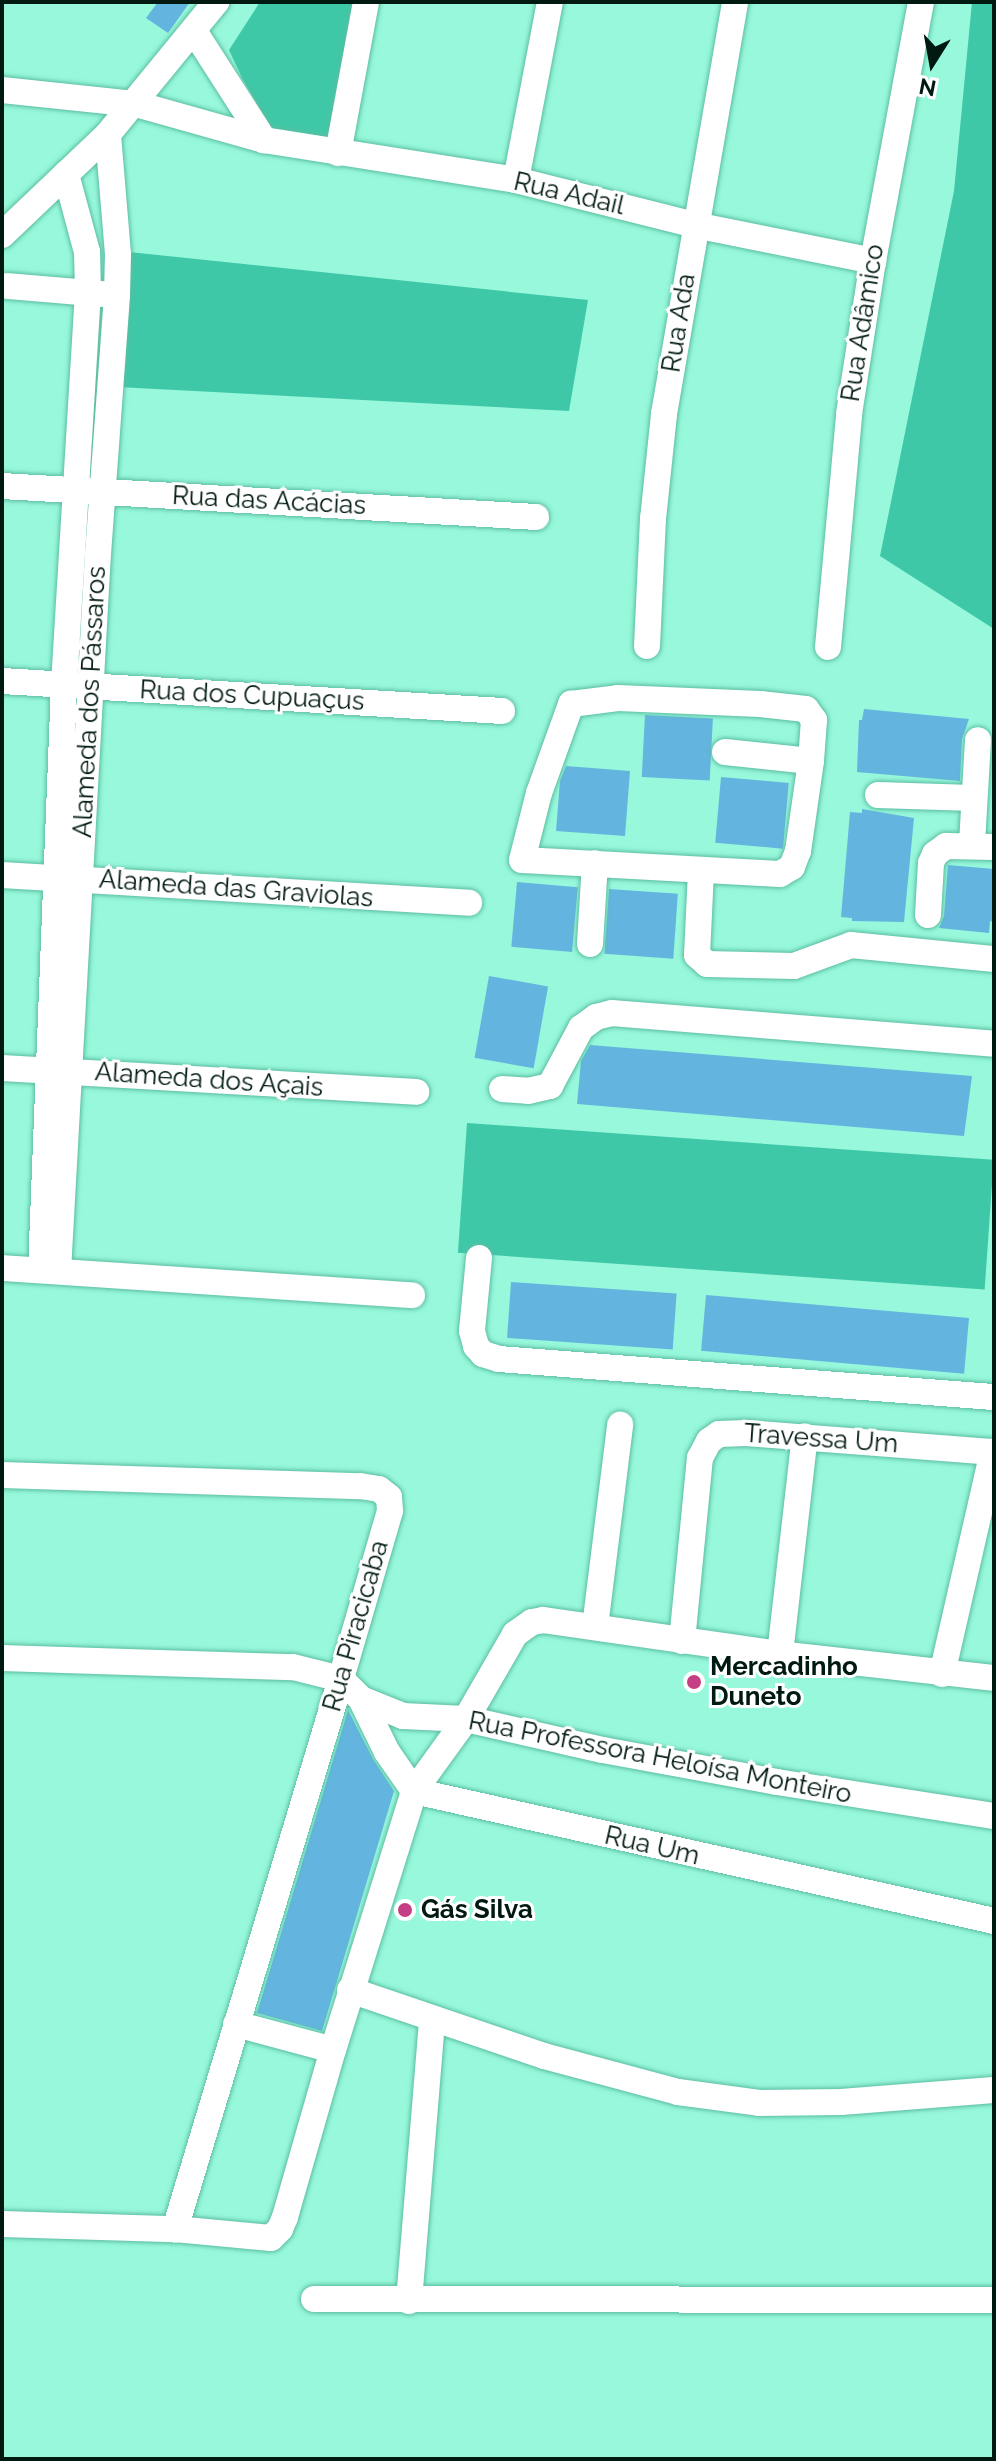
<!DOCTYPE html>
<meta charset="utf-8">
<style>
body{margin:0}
#map{position:relative;width:996px;height:2461px;overflow:hidden;background:#97f8db;font-family:Raleway,sans-serif}
div>[style]{position:absolute}
[style*='--x']{left:calc(var(--x)*1px);top:calc(var(--y)*1px);width:calc(var(--w)*1px);rotate:calc(var(--a)*1deg)}
.green>*{inset:0;background:#3fc8a7;transform-origin:0 0}
.building>*{inset:0;background:#63b5df;transform-origin:0 0}
.roads{filter:drop-shadow(0 0 2px #5cbda2) drop-shadow(0 0 2px #5cbda2)}
.minor>*{height:26px;margin:-13px;padding:0 13px;transform-origin:13px;border-radius:13px;background:#fff}
.dots>*{width:22px;height:22px;translate:-50% -50%;box-sizing:border-box;border:4px solid #fff;border-radius:50%}
span{translate:-50% -50%;white-space:nowrap;text-align:center;line-height:1.15;-webkit-text-stroke:6px #fff;paint-order:stroke}
.street-label{font-size:26px;color:#001911}
.poi-label{font-size:26px;color:#001911;font-weight:700}
.left{translate:0 -50%;text-align:left}
.frame{position:absolute;inset:0;border:4px solid #001911;pointer-events:none}
.north{position:absolute;left:892px;top:24px;width:80px;height:80px;-webkit-text-stroke:6px #fff;paint-order:stroke;rotate:191deg;font-size:22px;font-weight:700;line-height:32px;text-align:center;color:#001911}
.north::after{content:'';display:block;margin:auto;width:28px;height:36px;background:#001911;clip-path:polygon(50% 0,100% 100%,50% 72%,0 100%)}
</style>
<div id="map">
<div class="green">
<div style="clip-path:polygon(260px 2px,354px 2px,327px 140px,274px 133px,243px 80px,229px 50px)"></div>
<div style="clip-path:polygon(972px 2px,994px 2px,994px 629px,880px 556px,954px 191px)"></div>
<div style="clip-path:polygon(129px 252px,588px 300px,569px 411px,118px 387px)"></div>
<div style="left:467px;top:1123px;width:528px;height:130px;rotate:4deg"></div>
</div>
<div class="building">
<div style="clip-path:polygon(158px 2px,190px 2px,168px 33px,146px 18px)"></div>
<div style="clip-path:polygon(864px 709px,969px 719px,962px 739px,960px 781px,857px 772px,859px 720px,862px 720px)"></div>
<div style="left:645px;top:715px;width:68px;height:62px;rotate:3deg"></div>
<div style="clip-path:polygon(566px 766px,630px 771px,625px 836px,556px 831px,560px 781px)"></div>
<div style="left:721px;top:777px;width:68px;height:66px;rotate:5deg"></div>
<div style="clip-path:polygon(862px 809px,914px 818px,904px 922px,852px 921px,852px 918px,841px 917px,850px 812px,862px 813px)"></div>
<div style="clip-path:polygon(948px 865px,994px 869px,994px 922px,990px 921px,989px 933px,939px 928px,944px 916px)"></div>
<div style="left:517px;top:882px;width:61px;height:65px;rotate:5deg"></div>
<div style="left:609px;top:889px;width:69px;height:65px;rotate:4deg"></div>
<div style="left:489px;top:976px;width:60px;height:83px;rotate:10deg"></div>
<div style="clip-path:polygon(590px 1045px,972px 1076px,964px 1136px,577px 1104px,581px 1061px)"></div>
<div style="left:511px;top:1282px;width:166px;height:56px;rotate:4deg"></div>
<div style="left:706px;top:1295px;width:264px;height:56px;rotate:5deg"></div>
<div style="clip-path:polygon(348px 1710px,373px 1759px,394px 1791px,322px 2031px,257px 2013px)"></div>
</div>
<div class="roads">
<div class="minor">
<div style="--x:194;--y:31;--w:130;--a:57.3"></div>
<div style="--x:2;--y:90;--w:135;--a:6"></div>
<div style="--x:136;--y:104;--w:133;--a:15.7"></div>
<div style="--x:264;--y:140;--w:255;--a:9"></div>
<div style="--x:516;--y:180;--w:185;--a:14.1"></div>
<div style="--x:695;--y:225;--w:182;--a:11.4"></div>
<div style="--x:338;--y:153;--w:154;--a:-79.5"></div>
<div style="--x:516;--y:180;--w:181;--a:-79.2"></div>
<div style="--x:2;--y:235;--w:146;--a:-43.6"></div>
<div style="--x:108;--y:134;--w:171;--a:-50.7"></div>
<div style="--x:7;--y:286;--w:96;--a:4.8"></div>
<div style="--x:2;--y:486;--w:535;--a:3.32"></div>
<div style="--x:647;--y:646;--w:127;--a:-87.3"></div>
<div style="--x:653;--y:519;--w:106;--a:-84"></div>
<div style="--x:664;--y:414;--w:418;--a:-80.2"></div>
<div style="--x:828;--y:647;--w:234;--a:-84.8"></div>
<div style="--x:849;--y:414;--w:155;--a:-81.1"></div>
<div style="--x:873;--y:261;--w:263;--a:-79.5"></div>
<div style="--x:2;--y:681;--w:501;--a:3.43"></div>
<div style="--x:725;--y:752;--w:86;--a:6"></div>
<div style="--x:811;--y:761;--w:91;--a:98.2"></div>
<div style="--x:798;--y:851;--w:17;--a:111"></div>
<div style="--x:792;--y:867;--w:14;--a:150"></div>
<div style="--x:780;--y:874;--w:258;--a:-176.9"></div>
<div style="--x:522;--y:860;--w:69;--a:-75.8"></div>
<div style="--x:539;--y:793;--w:95;--a:-70.2"></div>
<div style="--x:571;--y:704;--w:47;--a:-7.3"></div>
<div style="--x:618;--y:698;--w:142;--a:2.4"></div>
<div style="--x:760;--y:704;--w:46;--a:6.2"></div>
<div style="--x:806;--y:709;--w:14;--a:54"></div>
<div style="--x:814;--y:720;--w:41;--a:94.2"></div>
<div style="--x:878;--y:795;--w:95;--a:1.8"></div>
<div style="--x:972;--y:844;--w:104;--a:-86.7"></div>
<div style="--x:701;--y:871;--w:84;--a:92.7"></div>
<div style="--x:697;--y:955;--w:13;--a:42"></div>
<div style="--x:707;--y:964;--w:87;--a:1.3"></div>
<div style="--x:794;--y:966;--w:61;--a:-20.2"></div>
<div style="--x:851;--y:945;--w:144;--a:5.6"></div>
<div style="--x:2;--y:875;--w:468;--a:3.4"></div>
<div style="--x:928;--y:915;--w:52;--a:-86.7"></div>
<div style="--x:931;--y:863;--w:10;--a:-66"></div>
<div style="--x:935;--y:854;--w:14;--a:-36"></div>
<div style="--x:946;--y:846;--w:48;--a:1.2"></div>
<div style="--x:590;--y:944;--w:81;--a:-86.5"></div>
<div style="--x:2;--y:1068;--w:415;--a:3.3"></div>
<div style="--x:502;--y:1089;--w:26;--a:4"></div>
<div style="--x:528;--y:1091;--w:23;--a:-13"></div>
<div style="--x:550;--y:1086;--w:66;--a:-61.9"></div>
<div style="--x:581;--y:1028;--w:19;--a:-36"></div>
<div style="--x:596;--y:1017;--w:16;--a:-14"></div>
<div style="--x:612;--y:1013;--w:383;--a:4.6"></div>
<div style="--x:479;--y:1258;--w:73;--a:95.5"></div>
<div style="--x:472;--y:1331;--w:16;--a:75"></div>
<div style="--x:476;--y:1346;--w:11;--a:49"></div>
<div style="--x:483;--y:1354;--w:17;--a:17"></div>
<div style="--x:499;--y:1359;--w:496;--a:4.4"></div>
<div style="--x:2;--y:1268;--w:411;--a:3.8"></div>
<div style="--x:41;--y:1270;--w:586;--a:-87.75"></div>
<div style="--x:64;--y:684;--w:393;--a:-86.5"></div>
<div style="--x:88;--y:292;--w:40;--a:-91.4"></div>
<div style="--x:87;--y:252;--w:81;--a:-105.1"></div>
<div style="--x:58;--y:1271;--w:718;--a:-86.81"></div>
<div style="--x:98;--y:554;--w:260;--a:-85.8"></div>
<div style="--x:117;--y:295;--w:41;--a:-88.6"></div>
<div style="--x:118;--y:254;--w:120;--a:-94.8"></div>
<div style="--x:2;--y:1475;--w:358;--a:1.8"></div>
<div style="--x:360;--y:1486;--w:19;--a:9"></div>
<div style="--x:379;--y:1489;--w:13;--a:39"></div>
<div style="--x:389;--y:1497;--w:14;--a:86"></div>
<div style="--x:390;--y:1511;--w:175;--a:106.3"></div>
<div style="--x:341;--y:1679;--w:575;--a:106.79"></div>
<div style="--x:595;--y:1627;--w:204;--a:-82.9"></div>
<div style="--x:682;--y:1641;--w:184;--a:-84.4"></div>
<div style="--x:700;--y:1458;--w:19;--a:-62"></div>
<div style="--x:709;--y:1441;--w:12;--a:-35"></div>
<div style="--x:719;--y:1434;--w:27;--a:-2"></div>
<div style="--x:746;--y:1433;--w:249;--a:4.4"></div>
<div style="--x:780;--y:1654;--w:219;--a:-83.5"></div>
<div style="--x:2;--y:1658;--w:291;--a:1.8"></div>
<div style="--x:293;--y:1667;--w:49;--a:14"></div>
<div style="--x:341;--y:1679;--w:28;--a:45"></div>
<div style="--x:361;--y:1699;--w:45;--a:22"></div>
<div style="--x:403;--y:1716;--w:63;--a:2.7"></div>
<div style="--x:466;--y:1719;--w:140;--a:12.8"></div>
<div style="--x:603;--y:1750;--w:177;--a:10.4"></div>
<div style="--x:777;--y:1782;--w:220;--a:8.9"></div>
<div style="--x:942;--y:1674;--w:228;--a:-77.1"></div>
<div style="--x:361;--y:1699;--w:59;--a:63.9"></div>
<div style="--x:387;--y:1752;--w:47;--a:55.3"></div>
<div style="--x:414;--y:1791;--w:594;--a:12.63"></div>
<div style="--x:350;--y:1990;--w:205;--a:18.8"></div>
<div style="--x:544;--y:2056;--w:139;--a:15"></div>
<div style="--x:678;--y:2092;--w:82;--a:7.7"></div>
<div style="--x:759;--y:2103;--w:82;--a:-0.7"></div>
<div style="--x:841;--y:2102;--w:153;--a:-4.5"></div>
<div style="--x:236;--y:2024;--w:100;--a:15"></div>
<div style="--x:333;--y:2050;--w:271;--a:-72.6"></div>
<div style="--x:414;--y:1791;--w:89;--a:-54.2"></div>
<div style="--x:466;--y:1719;--w:98;--a:-60"></div>
<div style="--x:515;--y:1634;--w:21;--a:-35"></div>
<div style="--x:532;--y:1622;--w:11;--a:-10"></div>
<div style="--x:543;--y:1620;--w:239;--a:8.2"></div>
<div style="--x:780;--y:1654;--w:215;--a:6.4"></div>
<div style="--x:2;--y:2224;--w:173;--a:1.7"></div>
<div style="--x:175;--y:2229;--w:96;--a:5.4"></div>
<div style="--x:271;--y:2238;--w:13;--a:-45"></div>
<div style="--x:280;--y:2229;--w:13;--a:-67"></div>
<div style="--x:285;--y:2217;--w:174;--a:-74"></div>
<div style="--x:314;--y:2299;--w:680;--a:0.08"></div>
<div style="--x:409;--y:2301;--w:283;--a:-85.3"></div>
</div>
</div>
<div class="dots">
<div style="left:694px;top:1682px;background:#c43f83"></div>
<div style="left:405px;top:1910px;background:#c43f83"></div>
</div>
<div class="street-label">
<span style="left:569px;top:194px;rotate:13deg">Rua Adail</span>
<span style="left:679px;top:323px;rotate:-81deg">Rua Ada</span>
<span style="left:863px;top:323px;rotate:-81deg">Rua Adâmico</span>
<span style="left:269px;top:501px;rotate:3deg">Rua das Acácias</span>
<span style="left:252px;top:696px;rotate:3deg">Rua dos Cupuaçus</span>
<span style="left:90px;top:702px;rotate:-87deg">Alameda dos Pássaros</span>
<span style="left:236px;top:889px;rotate:4deg">Alameda das Graviolas</span>
<span style="left:209px;top:1080px;rotate:4deg">Alameda dos Açais</span>
<span style="left:821px;top:1439px;rotate:4deg">Travessa Um</span>
<span style="left:356px;top:1626px;rotate:-74deg">Rua Piracicaba</span>
<span style="left:660px;top:1758px;rotate:11deg">Rua Professora Heloísa Monteiro</span>
<span style="left:652px;top:1846px;rotate:13deg">Rua Um</span>
</div>
<div class="poi-label">
<span class="left" style="left:710px;top:1682px">Mercadinho<br>Duneto</span>
<span class="left" style="left:421px;top:1910px">Gás Silva</span>
</div>
<div class="frame"></div>
<div class="north">N</div>
</div>
